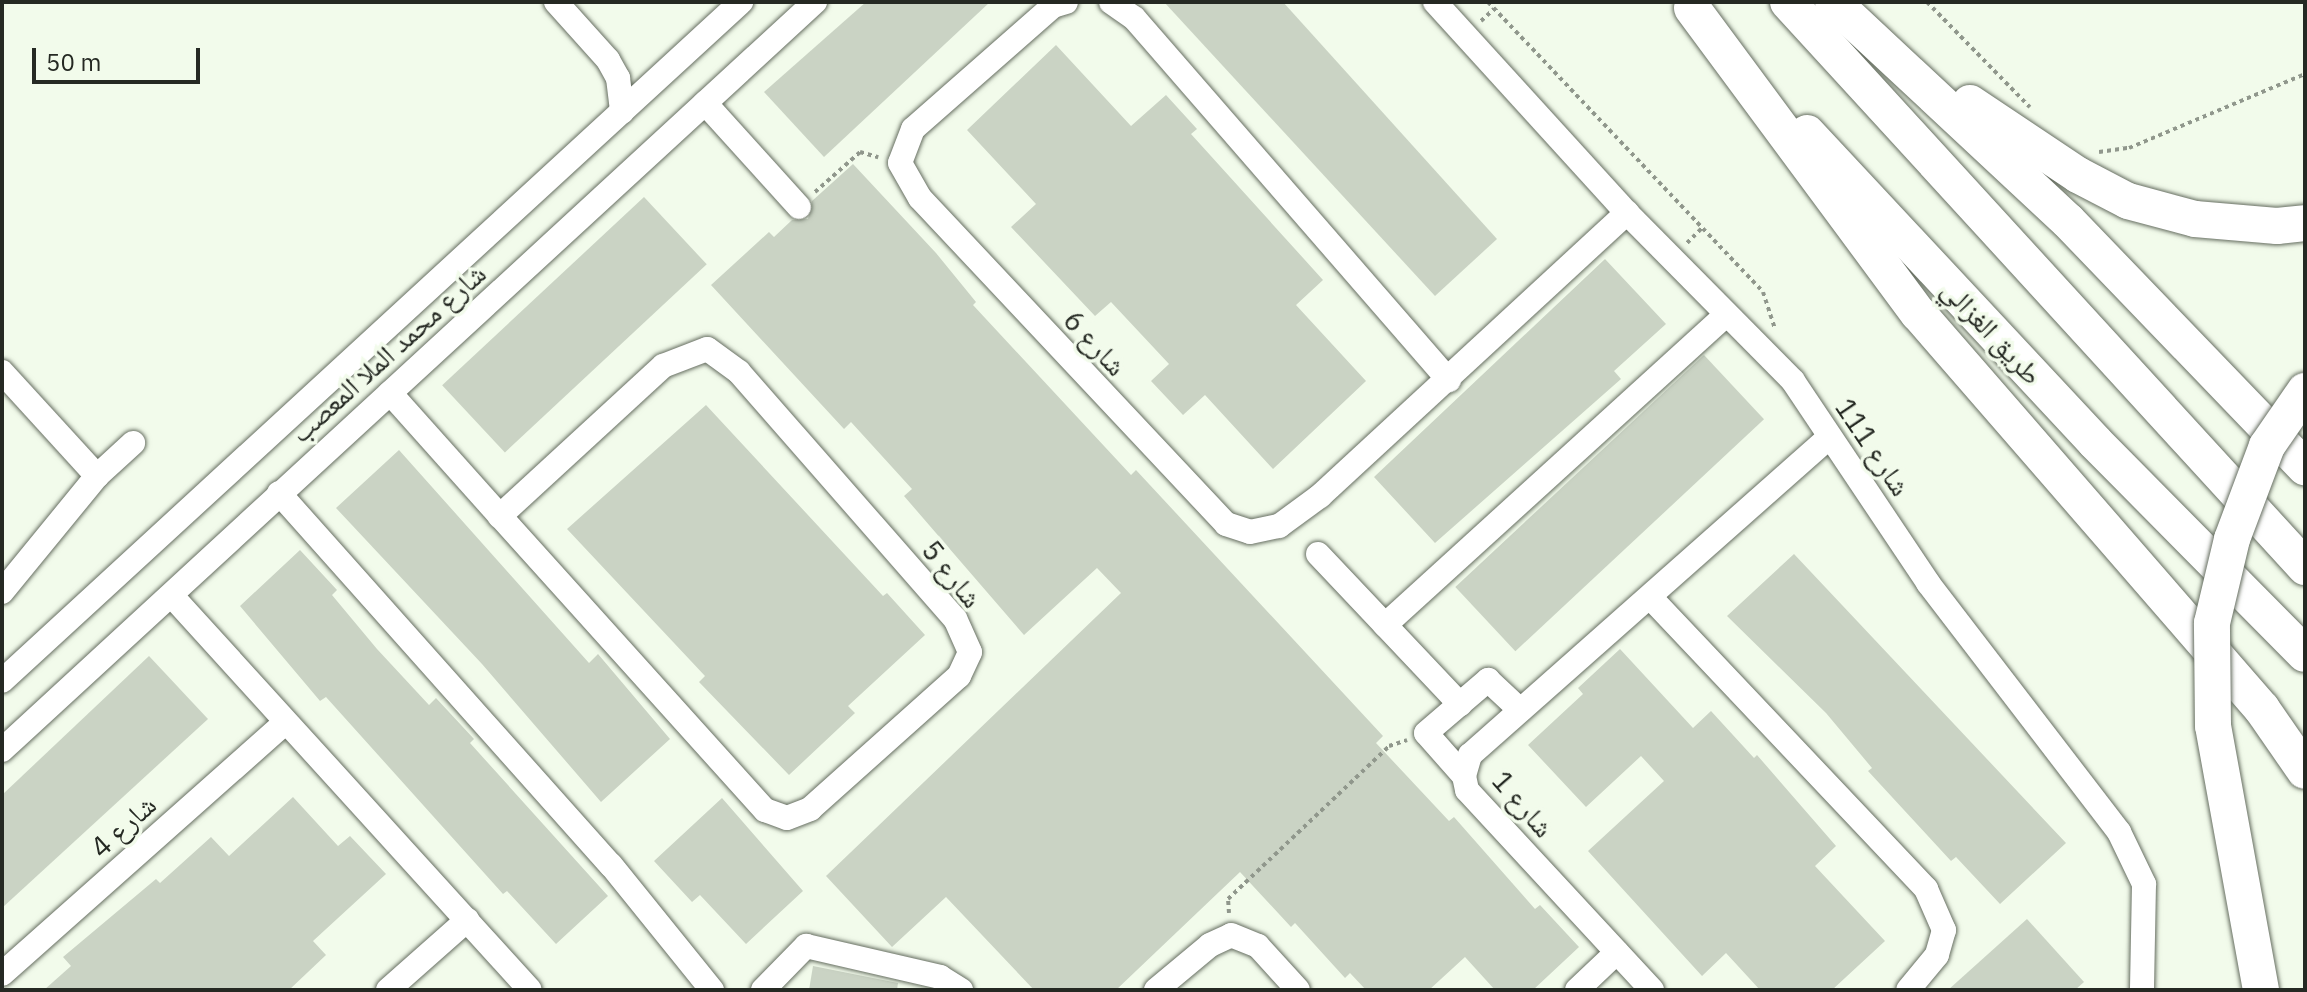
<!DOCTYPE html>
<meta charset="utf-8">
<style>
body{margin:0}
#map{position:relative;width:2307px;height:992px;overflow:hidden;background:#f2fbeb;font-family:"IBM Plex Sans","Noto Naskh Arabic",sans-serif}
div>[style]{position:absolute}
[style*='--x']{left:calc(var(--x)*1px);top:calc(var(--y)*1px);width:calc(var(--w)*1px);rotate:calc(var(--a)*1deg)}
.building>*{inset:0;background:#cad3c4;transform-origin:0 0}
.path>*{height:4px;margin-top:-2px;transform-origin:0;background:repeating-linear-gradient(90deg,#90978c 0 4px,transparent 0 8px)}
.roads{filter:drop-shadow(0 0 2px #666e61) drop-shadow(0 0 2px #666e61)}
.minor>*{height:24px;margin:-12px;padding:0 12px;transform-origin:12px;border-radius:12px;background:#fff}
.highway>*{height:36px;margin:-18px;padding:0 18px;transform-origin:18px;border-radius:18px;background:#fff}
.bridges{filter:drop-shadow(0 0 2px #666e61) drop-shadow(0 0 2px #666e61)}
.highway-bridge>*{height:36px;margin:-18px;padding:0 18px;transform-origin:18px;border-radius:18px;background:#fff}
span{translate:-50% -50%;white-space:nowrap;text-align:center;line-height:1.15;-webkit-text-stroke:7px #f2fbeb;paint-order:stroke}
.street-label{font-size:28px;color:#252923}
.frame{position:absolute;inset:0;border:4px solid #252923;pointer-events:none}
.scale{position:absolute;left:32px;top:48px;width:168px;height:36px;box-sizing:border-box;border:4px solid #252923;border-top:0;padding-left:10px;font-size:24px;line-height:28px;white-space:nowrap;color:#252923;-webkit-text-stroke:6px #f2fbeb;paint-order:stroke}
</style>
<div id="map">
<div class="building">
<div style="clip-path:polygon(866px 2px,990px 2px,824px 157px,764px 92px)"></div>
<div style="clip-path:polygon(1164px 2px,1283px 2px,1497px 239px,1435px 296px)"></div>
<div style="clip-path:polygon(1056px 45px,1131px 126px,1166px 95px,1197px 129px,1191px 134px,1323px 280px,1296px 305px,1366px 381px,1273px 469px,1205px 395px,1183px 415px,1151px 381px,1169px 364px,1111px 302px,1095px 316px,1011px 227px,1036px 204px,967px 130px)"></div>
<div style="clip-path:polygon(853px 164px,936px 253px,976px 302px,973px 305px,1131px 475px,1136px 470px,1383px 736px,1376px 743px,1449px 821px,1454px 817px,1535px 909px,1540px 905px,1579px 947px,1533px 990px,1495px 990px,1465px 957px,1429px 990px,1366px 990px,1350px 973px,1345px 978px,1295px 923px,1291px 927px,1240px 872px,1116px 990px,1034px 990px,946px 897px,892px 947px,826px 876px,1121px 593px,1097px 568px,1024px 635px,904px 496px,912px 489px,851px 422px,844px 429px,711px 285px,769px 232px,774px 237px,792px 220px,808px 219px,812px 201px)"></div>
<div style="left:644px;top:197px;width:92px;height:276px;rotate:47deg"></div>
<div style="clip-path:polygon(1605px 259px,1666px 324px,1614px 371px,1621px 379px,1435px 543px,1374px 477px)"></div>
<div style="left:1704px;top:355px;width:88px;height:340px;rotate:47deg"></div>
<div style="clip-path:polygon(706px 405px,883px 596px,887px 593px,925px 635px,848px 706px,855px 713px,789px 775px,699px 682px,705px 676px,567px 529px)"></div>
<div style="clip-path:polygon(399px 450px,589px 663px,598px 654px,670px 739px,601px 802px,482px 664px,336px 508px)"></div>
<div style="clip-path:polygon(300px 550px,337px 590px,332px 595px,377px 649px,429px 705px,436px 698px,474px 739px,470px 743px,608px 896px,556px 944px,507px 891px,503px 894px,326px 697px,320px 701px,240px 606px)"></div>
<div style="clip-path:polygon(1794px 554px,2066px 843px,2000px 904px,1956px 857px,1951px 861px,1868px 771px,1872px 768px,1826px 713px,1727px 616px)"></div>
<div style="clip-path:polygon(1620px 649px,1693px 728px,1711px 711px,1754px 758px,1757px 755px,1836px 846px,1815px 866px,1885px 941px,1832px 990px,1760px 990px,1726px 953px,1702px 976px,1588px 851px,1664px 781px,1641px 756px,1586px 807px,1528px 745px,1583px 694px,1578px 688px)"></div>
<div style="clip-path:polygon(149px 656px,208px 719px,2px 908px,2px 795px)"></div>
<div style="clip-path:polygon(293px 797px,338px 846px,350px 836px,386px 874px,313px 941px,326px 955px,289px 990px,44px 990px,71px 966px,63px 957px,156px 879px,160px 883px,211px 837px,229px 856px)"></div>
<div style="clip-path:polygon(722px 798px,803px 891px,746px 944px,700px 895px,692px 902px,654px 861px)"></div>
<div style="clip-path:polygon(2027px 919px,2084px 982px,2075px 990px,1948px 990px)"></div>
<div style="clip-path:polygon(813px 966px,898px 983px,897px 990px,809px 990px)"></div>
</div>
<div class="path">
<div style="--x:1488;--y:2;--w:400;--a:46.5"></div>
<div style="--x:1763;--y:292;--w:38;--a:72"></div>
<div style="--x:1927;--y:2;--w:147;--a:45.6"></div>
<div style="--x:1481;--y:21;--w:18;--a:-43"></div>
<div style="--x:2099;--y:152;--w:30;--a:-8"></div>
<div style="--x:2129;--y:148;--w:191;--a:-22.8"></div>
<div style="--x:815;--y:192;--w:60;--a:-41.6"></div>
<div style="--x:860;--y:152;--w:19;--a:16"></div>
<div style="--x:1687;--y:243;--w:21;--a:-45"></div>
<div style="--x:1229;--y:913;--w:14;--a:-94"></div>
<div style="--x:1228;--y:899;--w:222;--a:-43.5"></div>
<div style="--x:1389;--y:746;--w:19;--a:-18"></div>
</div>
<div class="roads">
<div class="minor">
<div style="--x:556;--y:2;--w:78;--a:48.1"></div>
<div style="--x:608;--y:60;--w:21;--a:61"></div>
<div style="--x:618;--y:78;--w:34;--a:83"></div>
<div style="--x:1066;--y:2;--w:14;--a:163"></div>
<div style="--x:1053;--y:6;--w:186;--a:138.7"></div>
<div style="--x:913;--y:129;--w:36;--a:111"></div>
<div style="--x:900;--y:163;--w:40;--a:60.3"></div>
<div style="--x:920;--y:198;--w:447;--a:46.8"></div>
<div style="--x:1226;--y:524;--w:25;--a:18"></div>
<div style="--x:1250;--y:532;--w:30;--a:-12"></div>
<div style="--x:1279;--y:526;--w:51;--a:-36.2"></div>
<div style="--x:1320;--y:496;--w:418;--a:-42.7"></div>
<div style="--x:1111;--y:2;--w:28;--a:35"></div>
<div style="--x:1134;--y:18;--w:480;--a:49"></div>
<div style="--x:1435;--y:2;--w:285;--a:47.7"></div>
<div style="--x:1627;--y:213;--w:236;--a:45.3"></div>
<div style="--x:1793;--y:381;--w:243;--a:56.2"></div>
<div style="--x:1928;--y:583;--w:314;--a:52.5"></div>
<div style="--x:2119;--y:832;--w:58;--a:64.3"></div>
<div style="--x:2144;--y:884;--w:106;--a:91.1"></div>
<div style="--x:705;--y:103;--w:140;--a:47.9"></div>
<div style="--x:2;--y:372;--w:141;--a:47.6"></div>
<div style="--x:390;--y:393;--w:165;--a:48.2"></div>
<div style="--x:500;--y:516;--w:396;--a:48"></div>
<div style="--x:765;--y:810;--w:23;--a:20"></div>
<div style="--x:787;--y:818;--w:25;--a:-21"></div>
<div style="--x:810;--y:809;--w:200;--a:-41.8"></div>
<div style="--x:959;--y:676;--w:26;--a:-65"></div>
<div style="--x:970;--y:652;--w:36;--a:-114"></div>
<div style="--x:955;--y:619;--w:328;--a:-131.2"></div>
<div style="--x:739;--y:372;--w:39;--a:-144"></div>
<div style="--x:707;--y:349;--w:47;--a:158.9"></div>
<div style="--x:663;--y:366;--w:222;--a:137.4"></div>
<div style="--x:279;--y:493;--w:499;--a:48.3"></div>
<div style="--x:611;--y:865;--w:161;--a:51.1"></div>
<div style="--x:1318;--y:554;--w:207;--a:46.6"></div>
<div style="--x:2;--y:592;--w:150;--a:-50.7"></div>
<div style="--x:97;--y:476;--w:49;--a:-42.5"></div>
<div style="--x:172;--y:596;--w:532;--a:47.74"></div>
<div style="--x:1650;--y:597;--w:402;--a:46.6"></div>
<div style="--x:1926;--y:889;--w:45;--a:66.3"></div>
<div style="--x:1944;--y:930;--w:26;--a:106"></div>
<div style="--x:1937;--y:955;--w:45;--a:129.6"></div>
<div style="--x:1385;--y:625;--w:459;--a:-42.3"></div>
<div style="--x:2;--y:681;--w:1004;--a:-42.58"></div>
<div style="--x:2;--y:750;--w:1105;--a:-42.62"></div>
<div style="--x:1464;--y:776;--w:57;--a:-131.5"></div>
<div style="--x:1426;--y:733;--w:82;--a:-40.5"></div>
<div style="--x:1488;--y:680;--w:44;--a:43.2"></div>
<div style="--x:2;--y:974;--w:378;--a:-41.6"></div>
<div style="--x:388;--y:990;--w:106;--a:-41.5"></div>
<div style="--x:763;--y:990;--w:62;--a:-45.7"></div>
<div style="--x:806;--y:946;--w:138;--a:13"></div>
<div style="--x:940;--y:977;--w:25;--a:32"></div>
<div style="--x:1156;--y:990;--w:70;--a:-39.8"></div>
<div style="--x:1210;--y:945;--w:23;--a:-25"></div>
<div style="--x:1231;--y:935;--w:29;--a:22"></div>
<div style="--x:1258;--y:946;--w:59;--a:47.7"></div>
<div style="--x:1577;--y:990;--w:55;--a:-43.5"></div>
<div style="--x:1652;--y:990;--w:272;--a:-132.8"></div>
<div style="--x:1467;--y:790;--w:14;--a:-102"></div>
<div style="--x:1464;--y:776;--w:22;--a:-74"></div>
<div style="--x:1470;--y:755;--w:478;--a:-41.5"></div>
</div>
<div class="highway">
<div style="--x:1788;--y:2;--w:766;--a:47.54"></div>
<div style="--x:1833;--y:2;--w:321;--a:43"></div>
<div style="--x:2068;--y:221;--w:342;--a:46.1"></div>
<div style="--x:1692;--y:8;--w:380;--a:53.5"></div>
<div style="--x:1918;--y:313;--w:525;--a:49.02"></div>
<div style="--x:2262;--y:709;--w:75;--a:55.3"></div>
<div style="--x:1970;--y:103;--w:130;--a:33.7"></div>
<div style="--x:2078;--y:175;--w:56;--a:27.5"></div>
<div style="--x:2128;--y:201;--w:69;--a:15"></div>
<div style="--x:2195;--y:219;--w:82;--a:4.9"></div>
<div style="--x:2277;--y:226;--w:28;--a:-6"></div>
<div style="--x:1807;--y:133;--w:422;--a:47"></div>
<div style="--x:2095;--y:442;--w:298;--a:45.3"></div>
</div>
</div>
<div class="bridges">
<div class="highway-bridge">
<div style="--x:2261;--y:990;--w:268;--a:-100.3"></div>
<div style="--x:2213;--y:726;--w:103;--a:-90.6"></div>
<div style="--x:2212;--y:623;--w:86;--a:-76.6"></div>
<div style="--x:2232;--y:539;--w:99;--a:-69.4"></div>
<div style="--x:2267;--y:446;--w:67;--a:-55.4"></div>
</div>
</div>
<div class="street-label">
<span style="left:1992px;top:332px;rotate:47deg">طريق الغزالي</span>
<span style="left:1095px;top:343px;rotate:47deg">شارع 6</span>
<span style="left:388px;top:353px;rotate:-42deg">شارع محمد الملا المعصب</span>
<span style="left:1873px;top:447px;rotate:56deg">شارع 111</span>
<span style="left:952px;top:574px;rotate:51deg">شارع 5</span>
<span style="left:1523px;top:804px;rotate:49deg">شارع 1</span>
<span style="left:123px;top:826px;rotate:-42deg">شارع 4</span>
</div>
<div class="frame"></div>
<div class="scale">50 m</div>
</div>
